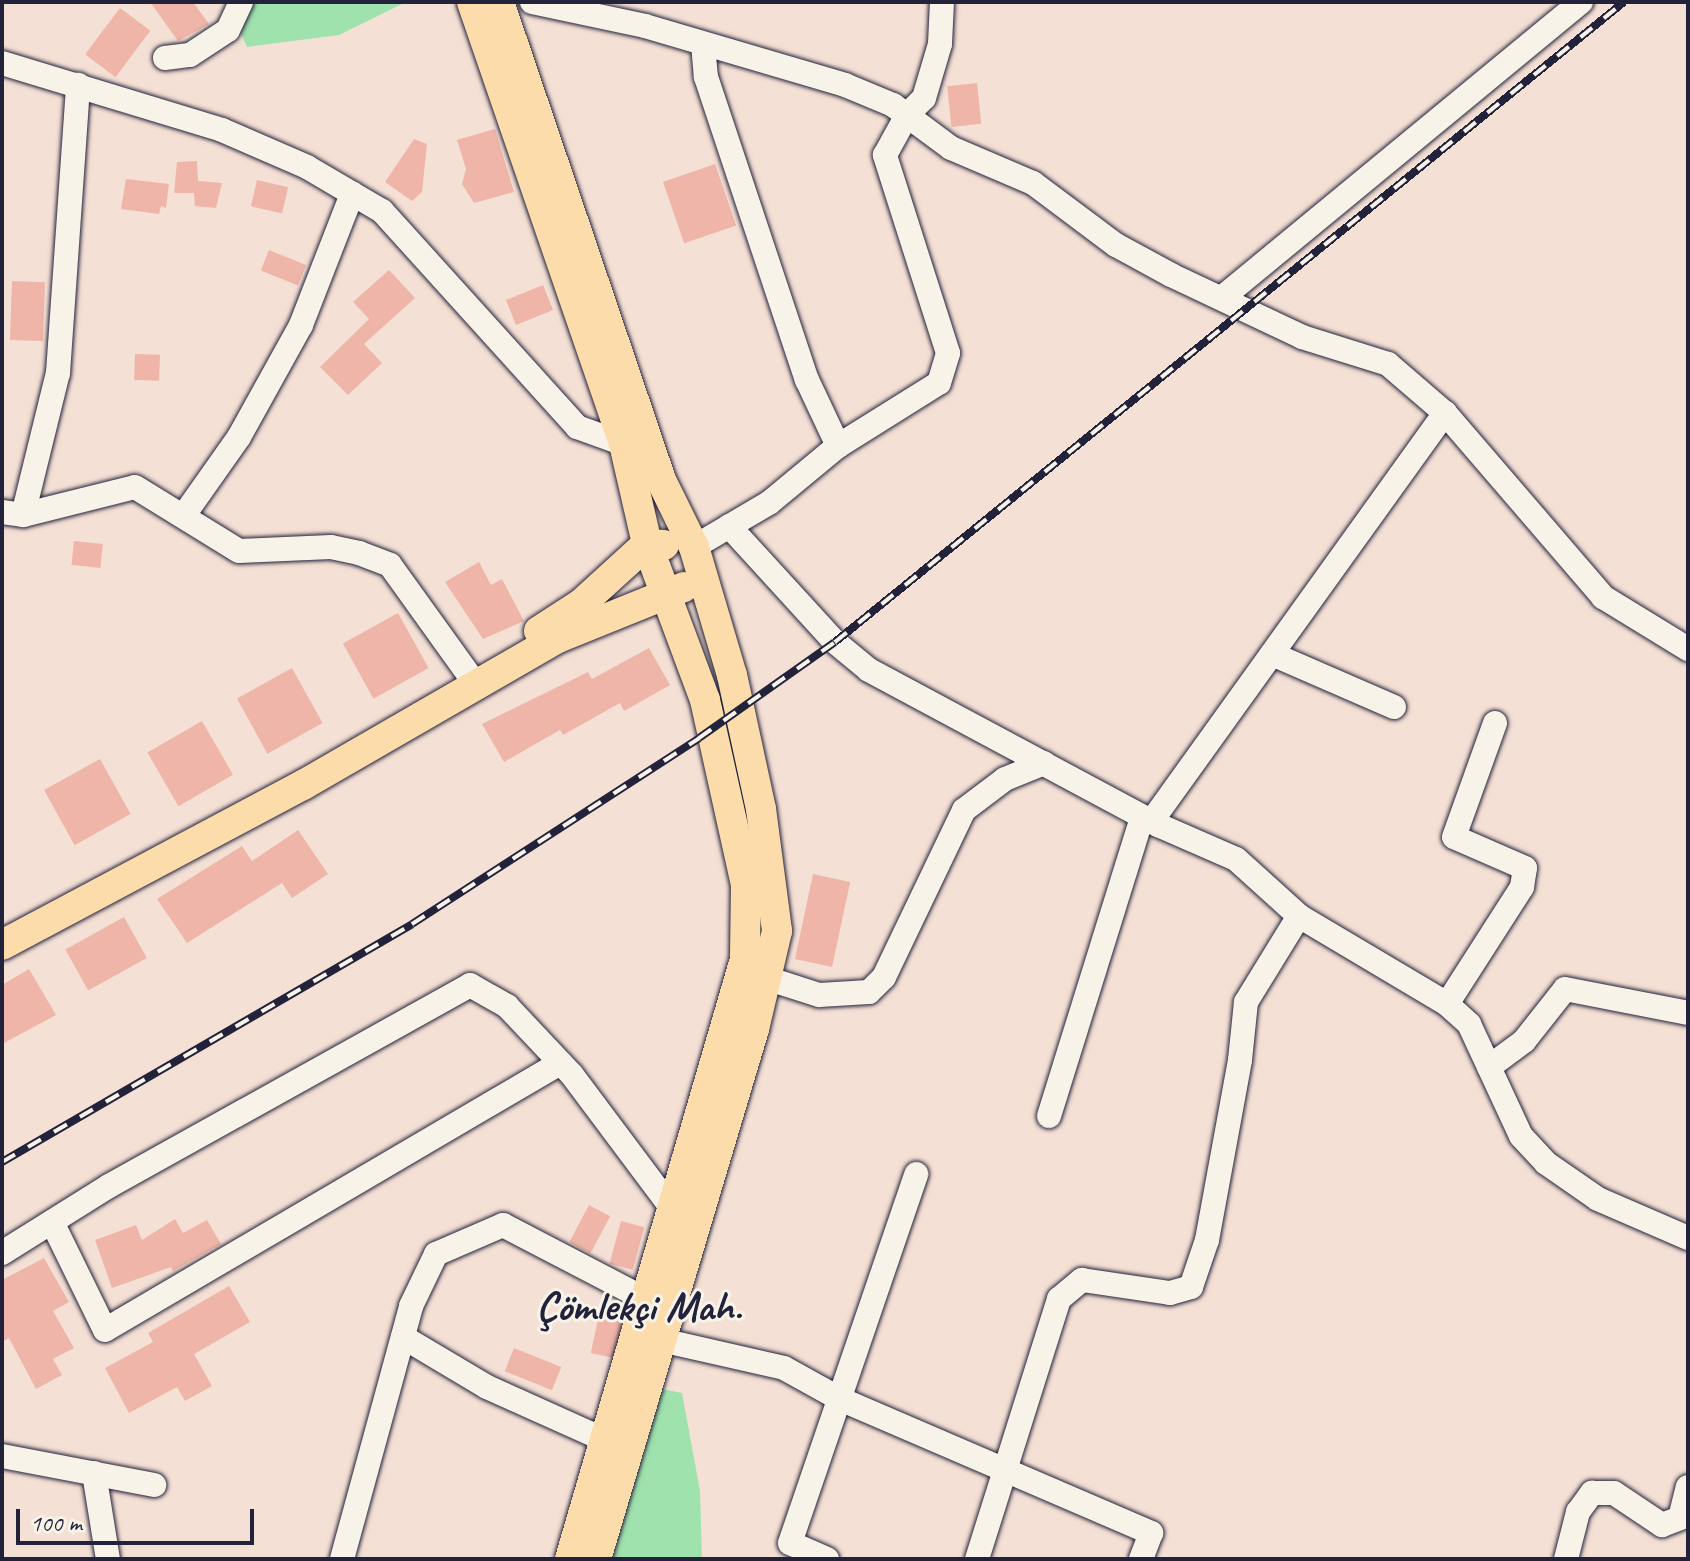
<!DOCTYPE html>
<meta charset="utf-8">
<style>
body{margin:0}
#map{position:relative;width:1690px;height:1561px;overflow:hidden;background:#f5e0d5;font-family:Caveat,sans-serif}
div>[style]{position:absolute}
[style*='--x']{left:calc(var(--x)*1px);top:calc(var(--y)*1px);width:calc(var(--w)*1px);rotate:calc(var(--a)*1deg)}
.green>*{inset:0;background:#a0e2ad}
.building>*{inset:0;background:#efb5a8;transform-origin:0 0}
.roads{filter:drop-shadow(0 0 2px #22223b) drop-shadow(0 0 2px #22223b)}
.minor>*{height:24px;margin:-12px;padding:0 12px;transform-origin:12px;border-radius:12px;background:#f7f3e8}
.major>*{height:30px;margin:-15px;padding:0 15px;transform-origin:15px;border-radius:15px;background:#fddcac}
.rail>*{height:8px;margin-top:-4px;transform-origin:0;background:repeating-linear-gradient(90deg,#f7f3e8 0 15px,#22223b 0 30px);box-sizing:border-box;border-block:2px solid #22223b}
span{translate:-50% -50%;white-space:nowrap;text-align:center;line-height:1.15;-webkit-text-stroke:6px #f7f3e8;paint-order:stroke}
.district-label{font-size:42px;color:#22223b;font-weight:700}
.frame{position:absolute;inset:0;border:4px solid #22223b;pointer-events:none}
.scale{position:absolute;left:16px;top:1509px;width:238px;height:36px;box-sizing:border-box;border:4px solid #22223b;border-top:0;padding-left:10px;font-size:24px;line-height:28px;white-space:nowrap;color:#22223b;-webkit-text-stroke:6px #f7f3e8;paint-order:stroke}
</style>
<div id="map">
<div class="green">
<div style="clip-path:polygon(251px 2px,406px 2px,339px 35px,247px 47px,239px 29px)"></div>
<div style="clip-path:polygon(657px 1388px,682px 1393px,700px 1491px,702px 1559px,607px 1559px)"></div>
</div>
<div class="building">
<div style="clip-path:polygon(150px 2px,193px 2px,209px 24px,178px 41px)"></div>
<div style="left:120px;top:8px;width:38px;height:58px;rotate:37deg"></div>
<div style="left:977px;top:83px;width:41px;height:30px;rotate:84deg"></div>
<div style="clip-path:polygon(495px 129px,514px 192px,474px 203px,462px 184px,466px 169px,457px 140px)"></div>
<div style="clip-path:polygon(414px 139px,427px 144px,422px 192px,412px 201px,385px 182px)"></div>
<div style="clip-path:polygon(197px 161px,198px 181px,222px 183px,216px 208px,195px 206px,194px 193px,174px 193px,177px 162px)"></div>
<div style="left:715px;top:164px;width:65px;height:55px;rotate:71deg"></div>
<div style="clip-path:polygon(126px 179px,169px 184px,166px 208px,161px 206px,159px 214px,121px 209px)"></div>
<div style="left:257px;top:180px;width:32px;height:27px;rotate:13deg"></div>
<div style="left:269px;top:250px;width:40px;height:22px;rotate:22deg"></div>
<div style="clip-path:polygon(389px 270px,415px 298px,364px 344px,382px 363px,348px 395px,320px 367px,369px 319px,353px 302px)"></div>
<div style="left:12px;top:281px;width:33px;height:59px;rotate:2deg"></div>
<div style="left:543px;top:285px;width:27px;height:40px;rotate:68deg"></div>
<div style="left:135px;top:354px;width:25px;height:26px;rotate:2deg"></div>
<div style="left:74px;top:541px;width:29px;height:24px;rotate:6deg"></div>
<div style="clip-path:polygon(479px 562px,491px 585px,502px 579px,524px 621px,483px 639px,445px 582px)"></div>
<div style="left:398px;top:613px;width:63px;height:63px;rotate:61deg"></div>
<div style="clip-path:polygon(649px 648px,670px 685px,624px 711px,620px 703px,563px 735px,560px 730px,504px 762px,482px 724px,588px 672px,592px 679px)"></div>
<div style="left:292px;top:668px;width:63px;height:63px;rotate:61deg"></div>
<div style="left:202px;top:721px;width:62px;height:63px;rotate:60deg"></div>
<div style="left:100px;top:759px;width:63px;height:64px;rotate:61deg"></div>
<div style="clip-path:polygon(298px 830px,328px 874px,292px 898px,282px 883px,187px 943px,157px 899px,242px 846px,252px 861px)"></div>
<div style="left:813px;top:874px;width:38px;height:87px;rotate:12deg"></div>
<div style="left:124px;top:917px;width:47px;height:67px;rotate:61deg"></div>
<div style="clip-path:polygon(29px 969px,56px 1015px,2px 1044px,2px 985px)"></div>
<div style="left:589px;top:1205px;width:24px;height:42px;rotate:28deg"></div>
<div style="clip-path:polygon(175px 1219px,183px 1233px,207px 1220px,221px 1244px,173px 1271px,171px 1267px,112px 1288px,95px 1240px,136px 1225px,142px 1240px)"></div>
<div style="left:621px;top:1221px;width:24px;height:44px;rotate:15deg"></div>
<div style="clip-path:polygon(44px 1258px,69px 1302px,53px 1311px,74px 1348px,53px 1359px,62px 1375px,36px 1389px,9px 1338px,2px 1342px,2px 1280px)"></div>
<div style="clip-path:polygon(229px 1286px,250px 1322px,194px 1354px,212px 1386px,185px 1401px,177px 1387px,129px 1413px,105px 1368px,153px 1342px,148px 1333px)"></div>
<div style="left:601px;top:1305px;width:24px;height:49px;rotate:12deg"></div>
<div style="left:514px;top:1348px;width:51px;height:25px;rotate:22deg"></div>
</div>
<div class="roads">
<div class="minor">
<div style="--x:532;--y:2;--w:116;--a:12"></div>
<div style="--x:645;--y:26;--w:209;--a:16.4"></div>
<div style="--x:845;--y:85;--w:52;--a:22.6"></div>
<div style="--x:893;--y:105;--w:72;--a:36.6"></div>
<div style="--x:951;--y:148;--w:89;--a:23.1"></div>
<div style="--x:1033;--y:183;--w:104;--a:36.8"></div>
<div style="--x:1116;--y:245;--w:63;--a:28.6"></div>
<div style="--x:1171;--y:275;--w:145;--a:25.3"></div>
<div style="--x:1302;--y:337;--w:90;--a:17.4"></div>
<div style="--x:1388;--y:364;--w:75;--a:40.7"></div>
<div style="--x:1445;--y:413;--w:243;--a:49.3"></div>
<div style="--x:1603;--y:597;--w:100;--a:31.5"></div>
<div style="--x:703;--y:44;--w:33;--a:85"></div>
<div style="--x:706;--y:77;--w:319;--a:71.6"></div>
<div style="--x:807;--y:380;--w:73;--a:64.8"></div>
<div style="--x:165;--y:58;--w:25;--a:-7"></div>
<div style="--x:190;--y:55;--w:45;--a:-33.3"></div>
<div style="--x:228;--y:30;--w:31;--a:-65"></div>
<div style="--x:2;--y:63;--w:230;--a:16.9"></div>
<div style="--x:222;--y:130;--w:93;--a:23.5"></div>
<div style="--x:307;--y:167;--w:87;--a:30.4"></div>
<div style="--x:382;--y:211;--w:291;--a:47.9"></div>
<div style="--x:577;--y:427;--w:50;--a:19.9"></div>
<div style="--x:1223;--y:297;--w:464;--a:-39.5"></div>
<div style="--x:2;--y:512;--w:21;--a:8"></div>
<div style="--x:23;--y:515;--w:115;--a:-14"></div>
<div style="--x:135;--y:487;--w:122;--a:31.6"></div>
<div style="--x:239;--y:551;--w:92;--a:-2.5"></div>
<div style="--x:331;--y:547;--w:29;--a:12"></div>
<div style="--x:359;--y:553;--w:33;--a:21"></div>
<div style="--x:390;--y:565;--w:135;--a:54.3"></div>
<div style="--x:23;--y:515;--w:146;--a:-76.2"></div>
<div style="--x:58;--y:373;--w:289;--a:-86"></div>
<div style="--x:184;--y:515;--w:95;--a:-54.8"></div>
<div style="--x:239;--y:437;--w:128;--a:-61"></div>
<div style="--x:301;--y:325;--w:141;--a:-68.7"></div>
<div style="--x:729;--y:526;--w:157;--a:47.6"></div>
<div style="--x:835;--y:642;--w:44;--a:39.5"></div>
<div style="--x:869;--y:670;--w:328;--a:28.2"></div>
<div style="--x:1158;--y:825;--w:85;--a:23.6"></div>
<div style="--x:1236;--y:859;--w:85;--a:42.1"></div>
<div style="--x:1299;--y:916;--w:172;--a:30.7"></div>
<div style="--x:1447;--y:1004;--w:30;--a:42"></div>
<div style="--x:1469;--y:1024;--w:123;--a:65.1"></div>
<div style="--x:1521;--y:1136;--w:37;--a:47"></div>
<div style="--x:1546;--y:1163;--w:63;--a:34.7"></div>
<div style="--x:1598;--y:1199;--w:98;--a:23.4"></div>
<div style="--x:694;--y:547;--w:87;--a:-30.4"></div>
<div style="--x:769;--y:503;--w:89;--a:-39.6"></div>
<div style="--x:838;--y:446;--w:119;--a:-32"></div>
<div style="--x:939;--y:383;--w:31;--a:-73"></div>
<div style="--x:948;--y:353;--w:208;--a:-107.7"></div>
<div style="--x:885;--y:155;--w:46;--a:-61.2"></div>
<div style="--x:907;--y:115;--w:24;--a:-45"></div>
<div style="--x:924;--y:98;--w:56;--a:-73.5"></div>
<div style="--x:940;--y:44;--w:42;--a:-87.3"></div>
<div style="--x:1272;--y:654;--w:133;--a:23.5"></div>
<div style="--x:1151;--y:822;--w:504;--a:-54.29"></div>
<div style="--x:766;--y:978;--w:56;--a:17.8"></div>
<div style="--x:819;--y:995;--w:50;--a:-3.4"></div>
<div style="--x:869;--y:992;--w:21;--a:-45"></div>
<div style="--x:884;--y:977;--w:185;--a:-64.4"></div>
<div style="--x:964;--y:810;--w:51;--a:-37.1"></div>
<div style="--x:1005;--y:779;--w:42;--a:-22.3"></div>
<div style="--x:1447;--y:1004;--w:139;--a:-57.3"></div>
<div style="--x:1522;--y:887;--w:19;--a:-81"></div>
<div style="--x:1525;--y:868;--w:77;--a:-156.4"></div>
<div style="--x:1454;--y:837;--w:121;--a:-70.2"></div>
<div style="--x:1489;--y:1067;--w:44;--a:-36.6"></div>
<div style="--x:1524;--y:1041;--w:66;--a:-51.7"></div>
<div style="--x:1565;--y:989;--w:125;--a:11"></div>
<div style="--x:1049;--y:1116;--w:313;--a:-72.7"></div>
<div style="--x:52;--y:1222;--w:120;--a:63.9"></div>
<div style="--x:105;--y:1330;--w:528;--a:-30.4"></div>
<div style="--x:2;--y:1253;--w:126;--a:-32.1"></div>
<div style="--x:109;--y:1186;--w:413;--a:-29.1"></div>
<div style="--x:470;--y:985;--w:43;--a:29.6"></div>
<div style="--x:507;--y:1006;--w:95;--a:46.7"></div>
<div style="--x:572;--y:1075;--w:169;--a:53.2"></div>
<div style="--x:403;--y:1337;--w:98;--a:30.8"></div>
<div style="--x:487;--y:1387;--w:129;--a:24.2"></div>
<div style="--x:661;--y:1340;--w:126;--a:12.8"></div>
<div style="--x:784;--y:1368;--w:64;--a:29"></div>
<div style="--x:840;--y:1399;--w:339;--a:23.3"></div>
<div style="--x:1151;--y:1533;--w:28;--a:111"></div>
<div style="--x:2;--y:1456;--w:155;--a:10.8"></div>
<div style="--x:94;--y:1473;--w:87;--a:80.8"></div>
<div style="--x:342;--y:1559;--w:262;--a:-74.7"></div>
<div style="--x:411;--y:1306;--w:58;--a:-64.3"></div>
<div style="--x:436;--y:1254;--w:73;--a:-23.4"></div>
<div style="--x:503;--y:1225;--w:162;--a:27.5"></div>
<div style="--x:827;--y:1559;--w:40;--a:-156.6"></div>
<div style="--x:790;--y:1543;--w:390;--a:-71.1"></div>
<div style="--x:977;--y:1559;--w:273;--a:-72.5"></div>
<div style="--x:1059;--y:1299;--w:30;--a:-40"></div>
<div style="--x:1082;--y:1280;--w:89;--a:8.4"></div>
<div style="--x:1170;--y:1293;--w:22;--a:-16"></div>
<div style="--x:1191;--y:1287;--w:50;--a:-71.2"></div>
<div style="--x:1207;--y:1240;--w:183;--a:-79.6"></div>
<div style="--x:1240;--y:1060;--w:58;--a:-84.1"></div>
<div style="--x:1246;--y:1002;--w:101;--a:-58.4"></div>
<div style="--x:1566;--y:1559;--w:49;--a:-75.7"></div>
<div style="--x:1578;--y:1512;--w:24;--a:-54"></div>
<div style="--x:1592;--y:1493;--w:22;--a:0"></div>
<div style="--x:1614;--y:1493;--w:58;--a:33.7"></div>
<div style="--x:1662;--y:1525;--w:19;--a:-21"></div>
<div style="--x:1680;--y:1518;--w:32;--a:-76"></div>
</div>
<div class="major">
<div style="--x:472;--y:2;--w:467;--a:71"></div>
<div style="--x:624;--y:444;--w:103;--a:77"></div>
<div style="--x:647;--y:544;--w:166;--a:69.6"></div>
<div style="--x:705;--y:700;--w:189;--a:77.5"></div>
<div style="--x:746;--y:885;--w:74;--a:90.8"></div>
<div style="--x:745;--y:959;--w:625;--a:106.26"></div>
<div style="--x:499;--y:2;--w:505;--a:71.28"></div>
<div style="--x:661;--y:480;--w:75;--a:63.8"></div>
<div style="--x:694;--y:547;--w:134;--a:73.5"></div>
<div style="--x:732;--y:675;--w:137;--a:77.8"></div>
<div style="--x:761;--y:809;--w:123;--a:82.5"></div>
<div style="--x:777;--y:931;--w:101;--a:103.2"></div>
<div style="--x:754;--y:1029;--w:553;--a:106.6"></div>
<div style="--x:539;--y:631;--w:50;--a:-32.7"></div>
<div style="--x:581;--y:604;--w:89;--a:-42.3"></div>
<div style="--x:647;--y:544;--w:17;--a:3"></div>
<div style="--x:2;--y:945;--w:341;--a:-28"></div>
<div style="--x:303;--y:785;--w:294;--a:-30"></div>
<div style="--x:558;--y:638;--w:136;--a:-22"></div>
</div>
</div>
<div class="rail">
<div style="--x:2;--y:1162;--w:474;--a:-30.1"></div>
<div style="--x:412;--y:924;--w:342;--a:-32.9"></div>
<div style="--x:699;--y:738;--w:166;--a:-35.2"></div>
<div style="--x:835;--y:642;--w:1016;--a:-39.05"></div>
</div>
<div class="district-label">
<span style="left:639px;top:1307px">Çömlekçi Mah.</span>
</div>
<div class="frame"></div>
<div class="scale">100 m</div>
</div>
